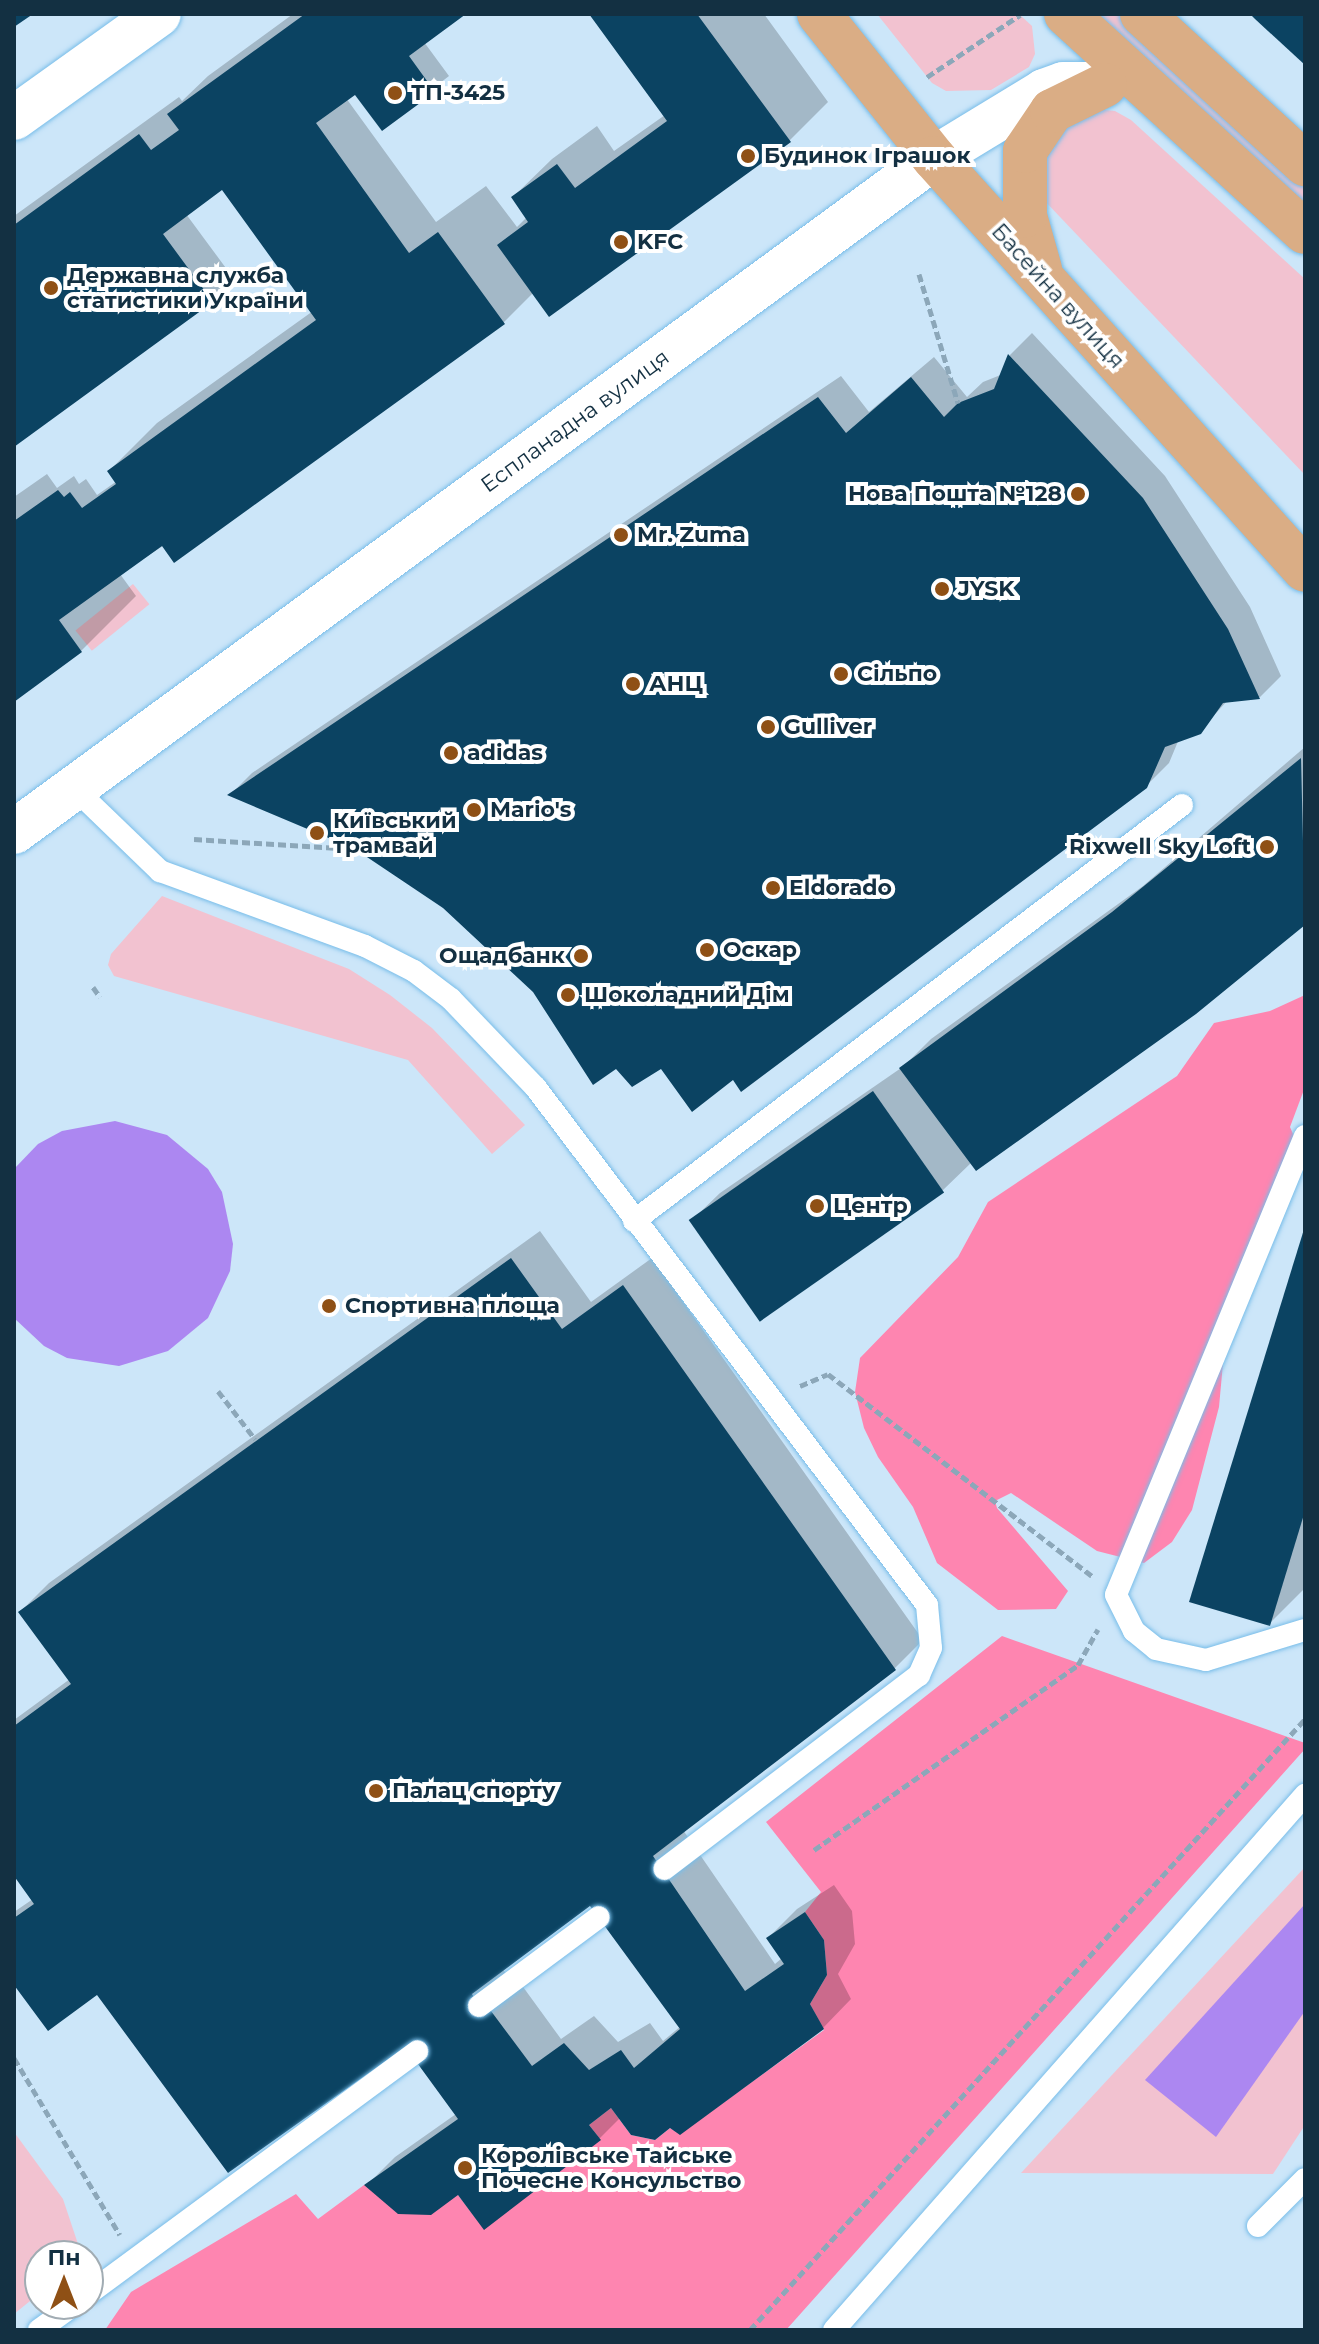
<!DOCTYPE html>
<meta charset="utf-8">
<style>
body{margin:0}
#map{position:relative;width:1319px;height:2344px;overflow:hidden;background:#cce6f9;font-family:Montserrat,sans-serif}
div>[style]{position:absolute}
[style*='--x']{left:calc(var(--x)*1px);top:calc(var(--y)*1px);width:calc(var(--w)*1px);rotate:calc(var(--a)*1deg)}
.green>*{inset:0;background:#f2c2d0;transform-origin:0 0}
.forest>*{inset:0;background:#fe85b0}
.water>*{inset:0;background:#ac87f1}
.shadow>*{inset:0;background:#0003}
.building>*{inset:0;background:#0b4362;transform-origin:0 0}
.path>*{height:5px;margin-top:-2.5px;transform-origin:0;background:repeating-linear-gradient(90deg,#8ca7b9 0 8px,transparent 0 12px)}
.roads{filter:drop-shadow(0 0 2px #78bde9) drop-shadow(0 0 2px #78bde9)}
.service>*{height:22px;margin:-11px;padding:0 11px;transform-origin:11px;border-radius:11px;background:#fff}
.secondary>*{height:44px;margin:-22px;padding:0 22px;transform-origin:22px;border-radius:22px;background:#fff}
.primary>*{height:44px;margin:-22px;padding:0 22px;transform-origin:22px;border-radius:22px;background:#daad85}
.dots>*{width:22px;height:22px;translate:-50% -50%;box-sizing:border-box;border:4px solid #fff;border-radius:50%}
span{translate:-50% -50%;white-space:nowrap;text-align:center;line-height:1.15;-webkit-text-stroke:8px #fff;paint-order:stroke}
.poi-label{font-size:22px;color:#133042;font-weight:700}
.left{translate:0 -50%;text-align:left}
.right{translate:-100% -50%;text-align:right}
.street-label{font-size:22px;color:#133042}
.frame{position:absolute;inset:0;border:16px solid #133042;pointer-events:none}
.north{position:absolute;left:24px;top:2240px;width:80px;height:80px;box-sizing:border-box;background:#fff;border:2px solid #a1acb3;border-radius:50%;rotate:0deg;font-size:22px;font-weight:700;line-height:32px;text-align:center;color:#133042}
.north::after{content:'';display:block;margin:auto;width:28px;height:36px;background:#8f5015;clip-path:polygon(50% 0,100% 100%,50% 72%,0 100%)}
</style>
<div id="map">
<div class="green">
<div style="clip-path:polygon(877px 14px,1019px 14px,1032px 26px,1035px 54px,1029px 67px,991px 90px,946px 91px,932px 83px)"></div>
<div style="clip-path:polygon(1093px 14px,1122px 14px,1305px 181px,1305px 207px)"></div>
<div style="clip-path:polygon(1096px 109px,1115px 111px,1131px 120px,1305px 279px,1305px 475px,1042px 198px,1039px 141px)"></div>
<div style="left:133px;top:584px;width:26px;height:74px;rotate:51deg"></div>
<div style="clip-path:polygon(162px 896px,349px 969px,390px 995px,432px 1028px,525px 1125px,492px 1154px,408px 1060px,114px 976px,108px 965px,111px 954px)"></div>
<div style="clip-path:polygon(1305px 1867px,1305px 2125px,1273px 2174px,1021px 2173px)"></div>
<div style="clip-path:polygon(14px 2132px,63px 2199px,82px 2256px,40px 2256px,40px 2293px,14px 2314px)"></div>
</div>
<div class="forest">
<div style="clip-path:polygon(1305px 995px,1305px 1087px,1290px 1127px,1303px 1157px,1224px 1352px,1219px 1407px,1192px 1510px,1172px 1542px,1144px 1563px,1097px 1551px,1011px 1493px,995px 1501px,997px 1508px,1068px 1591px,1056px 1609px,998px 1610px,937px 1563px,913px 1507px,878px 1457px,864px 1428px,855px 1392px,860px 1358px,958px 1257px,988px 1202px,1177px 1076px,1214px 1023px,1270px 1011px)"></div>
<div style="clip-path:polygon(1002px 1636px,1305px 1743px,1305px 1749px,786px 2330px,105px 2330px,131px 2292px,296px 2194px,318px 2219px,364px 2185px,458px 2195px,484px 2229px,600px 2139px,589px 2125px,611px 2108px,631px 2135px,655px 2140px,670px 2128px,680px 2134px,824px 2030px,810px 2004px,827px 1975px,824px 1940px,805px 1912px,821px 1892px,766px 1822px)"></div>
</div>
<div class="water">
<div style="clip-path:polygon(115px 1121px,167px 1135px,208px 1169px,222px 1192px,233px 1244px,230px 1271px,208px 1318px,168px 1351px,119px 1366px,67px 1358px,44px 1346px,14px 1318px,14px 1169px,38px 1144px,62px 1131px)"></div>
<div style="clip-path:polygon(1305px 1904px,1305px 2011px,1216px 2137px,1145px 2080px)"></div>
</div>
<div class="shadow">
<div style="clip-path:polygon(293px 14px,463px 14px,424px 42px,449px 76px,382px 128px,365px 88px,346px 98px,436px 222px,486px 186px,517px 227px,527px 217px,513px 197px,552px 159px,597px 126px,614px 151px,665px 115px,592px 14px,764px 14px,828px 102px,789px 141px,534px 292px,503px 323px,120px 574px,136px 596px,81px 651px,14px 699px,14px 497px,47px 474px,57px 488px,74px 476px,79px 484px,86px 479px,97px 495px,117px 481px,109px 471px,157px 423px,313px 311px,223px 188px,186px 214px,234px 279px,212px 301px,14px 444px,14px 216px,179px 97px,182px 101px,208px 76px)"></div>
<div style="clip-path:polygon(1032px 333px,1165px 476px,1250px 607px,1281px 676px,1260px 697px,1227px 701px,1199px 732px,1179px 739px,1169px 763px,1146px 786px,734px 1078px,662px 1066px,535px 991px,444px 906px,356px 847px,231px 794px,252px 773px,841px 376px,869px 412px,934px 357px,967px 397px,983px 382px,1003px 374px,1010px 355px)"></div>
<div style="clip-path:polygon(1305px 747px,1305px 923px,1195px 1013px,972px 1162px,943px 1190px,691px 1221px,720px 1193px,904px 1066px,931px 1039px,1143px 886px)"></div>
<div style="clip-path:polygon(1305px 1230px,1305px 1588px,1269px 1624px)"></div>
<div style="clip-path:polygon(evenodd,540px 1231px,591px 1302px,652px 1258px,923px 1640px,895px 1668px,683px 1830px,775px 1964px,782px 1958px,768px 1938px,797px 1909px,834px 1885px,852px 1911px,855px 1944px,838px 1974px,851px 1999px,823px 2028px,670px 2125px,620px 2118px,600px 2138px,458px 2192px,367px 2185px,395px 2157px,456px 2114px,418px 2060px,98px 1992px,14px 1982px,14px 1912px,33px 1899px,14px 1872px,14px 1720px,70px 1679px,20px 1612px,49px 1583px,540px 1231px,591px 1903px,681px 2026px,663px 2041px,650px 2023px,618px 2042px,594px 2016px,561px 2039px,518px 1980px,512px 1983px,503px 1969px,591px 1903px)"></div>
</div>
<div class="building">
<div style="clip-path:polygon(14px 14px,33px 14px,14px 27px)"></div>
<div style="clip-path:polygon(305px 14px,466px 14px,409px 56px,435px 92px,382px 131px,355px 95px,316px 123px,409px 253px,438px 232px,505px 324px,174px 563px,162px 546px,59px 620px,82px 652px,14px 702px,14px 521px,58px 490px,64px 497px,70px 492px,82px 508px,116px 484px,107px 471px,316px 320px,222px 190px,163px 234px,213px 302px,14px 447px,14px 225px,139px 134px,151px 150px,179px 130px,167px 114px)"></div>
<div style="clip-path:polygon(589px 14px,697px 14px,791px 142px,549px 317px,497px 245px,528px 222px,511px 197px,557px 164px,575px 188px,667px 121px)"></div>
<div style="clip-path:polygon(1250px 14px,1305px 14px,1305px 65px,1255px 19px)"></div>
<div style="clip-path:polygon(1008px 354px,1143px 498px,1228px 629px,1260px 699px,1223px 703px,1201px 734px,1165px 747px,1147px 788px,741px 1092px,733px 1080px,692px 1112px,661px 1069px,632px 1087px,616px 1069px,593px 1085px,533px 992px,443px 908px,355px 849px,227px 795px,818px 397px,846px 433px,911px 377px,944px 417px,958px 403px,994px 389px)"></div>
<div style="clip-path:polygon(1301px 758px,1305px 925px,1196px 1014px,976px 1171px,899px 1068px,1112px 912px)"></div>
<div style="left:873px;top:1091px;width:124px;height:225px;rotate:55deg"></div>
<div style="clip-path:polygon(1305px 1226px,1305px 1511px,1270px 1626px,1189px 1602px)"></div>
<div style="clip-path:polygon(evenodd,511px 1258px,562px 1329px,623px 1285px,896px 1670px,653px 1856px,745px 1991px,784px 1964px,766px 1938px,805px 1912px,824px 1940px,827px 1975px,810px 2004px,824px 2029px,680px 2135px,670px 2128px,655px 2140px,631px 2135px,611px 2108px,589px 2125px,601px 2140px,484px 2230px,458px 2195px,431px 2215px,398px 2214px,364px 2185px,458px 2119px,415px 2060px,411px 2043px,228px 2173px,97px 1995px,48px 2031px,14px 1985px,14px 1918px,34px 1904px,14px 1876px,14px 1726px,71px 1684px,18px 1612px,511px 1258px,590px 1906px,680px 2029px,634px 2068px,621px 2050px,589px 2070px,564px 2043px,532px 2066px,488px 2007px,479px 2006px,472px 1994px,590px 1906px)"></div>
</div>
<div class="path">
<div style="--x:927;--y:77;--w:112;--a:-33.7"></div>
<div style="--x:919;--y:274;--w:135;--a:73.2"></div>
<div style="--x:194;--y:839;--w:161;--a:3.6"></div>
<div style="--x:93;--y:987;--w:12;--a:55"></div>
<div style="--x:800;--y:1386;--w:30;--a:-23"></div>
<div style="--x:828;--y:1374;--w:332;--a:37.4"></div>
<div style="--x:218;--y:1391;--w:61;--a:52.4"></div>
<div style="--x:814;--y:1850;--w:322;--a:-35"></div>
<div style="--x:1078;--y:1665;--w:41;--a:-60.9"></div>
<div style="--x:14;--y:2058;--w:206;--a:59.1"></div>
<div style="--x:750;--y:2330;--w:825;--a:-47.75"></div>
</div>
<div class="roads">
<div class="service">
<div style="--x:74;--y:788;--w:120;--a:44"></div>
<div style="--x:160;--y:871;--w:218;--a:20.1"></div>
<div style="--x:365;--y:946;--w:55;--a:27"></div>
<div style="--x:414;--y:971;--w:46;--a:37.1"></div>
<div style="--x:451;--y:999;--w:123;--a:46.3"></div>
<div style="--x:536;--y:1088;--w:648;--a:52.9"></div>
<div style="--x:927;--y:1605;--w:43;--a:84.7"></div>
<div style="--x:931;--y:1648;--w:30;--a:114"></div>
<div style="--x:919;--y:1675;--w:320;--a:142.7"></div>
<div style="--x:1305;--y:1136;--w:496;--a:112.4"></div>
<div style="--x:1116;--y:1595;--w:40;--a:63.4"></div>
<div style="--x:1134;--y:1631;--w:28;--a:39"></div>
<div style="--x:1156;--y:1649;--w:51;--a:12.4"></div>
<div style="--x:1206;--y:1660;--w:103;--a:-16.9"></div>
<div style="--x:634;--y:1221;--w:688;--a:-37.2"></div>
<div style="--x:479;--y:2006;--w:149;--a:-36.6"></div>
<div style="--x:1258;--y:2226;--w:66;--a:-45"></div>
<div style="--x:88;--y:2294;--w:409;--a:-36.4"></div>
<div style="--x:39;--y:2330;--w:44;--a:-35.8"></div>
<div style="--x:834;--y:2330;--w:713;--a:-48.64"></div>
</div>
<div class="secondary">
<div style="--x:14;--y:118;--w:178;--a:-35.6"></div>
<div style="--x:14;--y:832;--w:1140;--a:-36.23"></div>
<div style="--x:934;--y:158;--w:129;--a:-31.3"></div>
<div style="--x:1044;--y:91;--w:20;--a:-20"></div>
<div style="--x:1063;--y:84;--w:40;--a:0"></div>
</div>
<div class="primary">
<div style="--x:819;--y:14;--w:184;--a:51.4"></div>
<div style="--x:934;--y:158;--w:554;--a:48"></div>
<div style="--x:1066;--y:14;--w:323;--a:42.4"></div>
<div style="--x:1142;--y:14;--w:222;--a:42.6"></div>
<div style="--x:1040;--y:269;--w:55;--a:-105.8"></div>
<div style="--x:1025;--y:216;--w:65;--a:-90"></div>
<div style="--x:1025;--y:151;--w:48;--a:-56"></div>
<div style="--x:1052;--y:111;--w:59;--a:-26.1"></div>
</div>
</div>
<div class="dots">
<div style="left:395px;top:93px;background:#8f5015"></div>
<div style="left:748px;top:156px;background:#8f5015"></div>
<div style="left:621px;top:242px;background:#8f5015"></div>
<div style="left:51px;top:288px;background:#8f5015"></div>
<div style="left:1078px;top:494px;background:#8f5015"></div>
<div style="left:621px;top:535px;background:#8f5015"></div>
<div style="left:942px;top:589px;background:#8f5015"></div>
<div style="left:841px;top:674px;background:#8f5015"></div>
<div style="left:633px;top:684px;background:#8f5015"></div>
<div style="left:768px;top:727px;background:#8f5015"></div>
<div style="left:451px;top:753px;background:#8f5015"></div>
<div style="left:474px;top:810px;background:#8f5015"></div>
<div style="left:317px;top:833px;background:#8f5015"></div>
<div style="left:1267px;top:847px;background:#8f5015"></div>
<div style="left:773px;top:888px;background:#8f5015"></div>
<div style="left:707px;top:950px;background:#8f5015"></div>
<div style="left:581px;top:956px;background:#8f5015"></div>
<div style="left:568px;top:995px;background:#8f5015"></div>
<div style="left:817px;top:1206px;background:#8f5015"></div>
<div style="left:329px;top:1306px;background:#8f5015"></div>
<div style="left:376px;top:1791px;background:#8f5015"></div>
<div style="left:465px;top:2168px;background:#8f5015"></div>
</div>
<div class="poi-label">
<span class="left" style="left:411px;top:93px">ТП-3425</span>
<span class="left" style="left:764px;top:156px">Будинок Іграшок</span>
<span class="left" style="left:637px;top:242px">KFC</span>
<span class="left" style="left:67px;top:288px">Державна служба<br>статистики України</span>
<span class="right" style="left:1062px;top:494px">Нова Пошта №128</span>
<span class="left" style="left:637px;top:535px">Mr. Zuma</span>
<span class="left" style="left:958px;top:589px">JYSK</span>
<span class="left" style="left:857px;top:674px">Сільпо</span>
<span class="left" style="left:649px;top:684px">АНЦ</span>
<span class="left" style="left:784px;top:727px">Gulliver</span>
<span class="left" style="left:467px;top:753px">adidas</span>
<span class="left" style="left:490px;top:810px">Mario's</span>
<span class="left" style="left:333px;top:833px">Київський<br>трамвай</span>
<span class="right" style="left:1251px;top:847px">Rixwell Sky Loft</span>
<span class="left" style="left:789px;top:888px">Eldorado</span>
<span class="left" style="left:723px;top:950px">Оскар</span>
<span class="right" style="left:565px;top:956px">Ощадбанк</span>
<span class="left" style="left:584px;top:995px">Шоколадний Дім</span>
<span class="left" style="left:833px;top:1206px">Центр</span>
<span class="left" style="left:345px;top:1306px">Спортивна площа</span>
<span class="left" style="left:392px;top:1791px">Палац спорту</span>
<span class="left" style="left:481px;top:2168px">Королівське Тайське<br>Почесне Консульство</span>
</div>
<div class="street-label">
<span style="left:1058px;top:296px;rotate:48deg">Басейна вулиця</span>
<span style="left:575px;top:421px;rotate:-36deg">Еспланадна вулиця</span>
</div>
<div class="frame"></div>
<div class="north">Пн</div>
</div>
